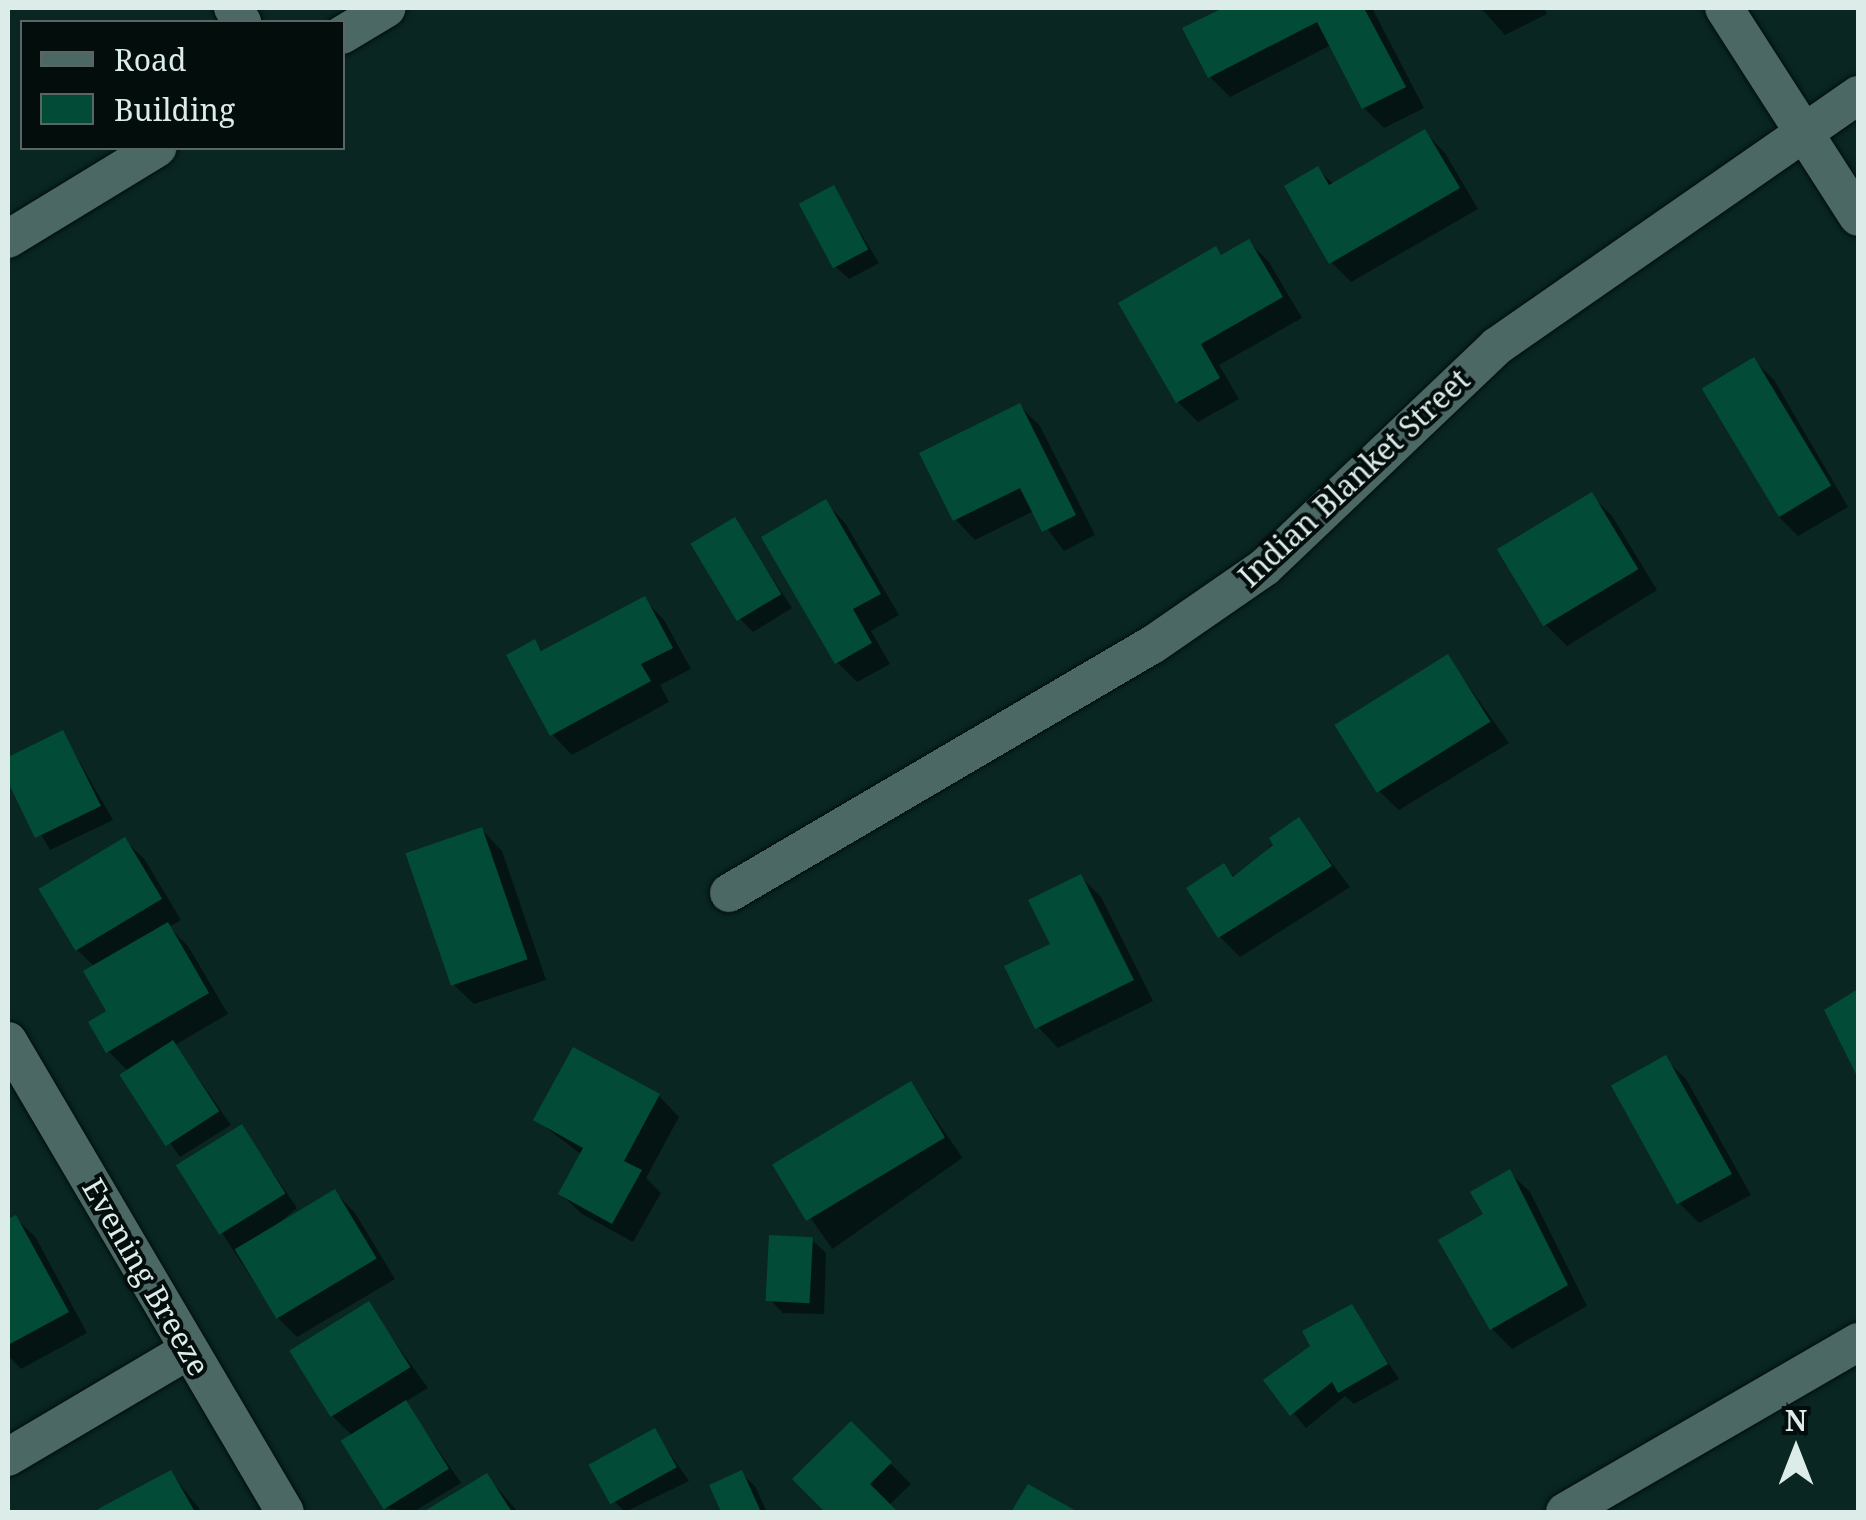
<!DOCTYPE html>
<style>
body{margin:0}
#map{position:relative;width:1866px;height:1520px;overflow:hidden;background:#092623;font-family:"Noto Serif",serif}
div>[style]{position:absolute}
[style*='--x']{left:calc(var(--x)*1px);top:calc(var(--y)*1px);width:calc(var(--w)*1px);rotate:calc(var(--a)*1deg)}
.shadow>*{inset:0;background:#0007;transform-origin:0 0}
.building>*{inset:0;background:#024c37;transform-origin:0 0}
.roads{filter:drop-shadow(0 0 2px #000e0c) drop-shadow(0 0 2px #000e0c)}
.minor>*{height:38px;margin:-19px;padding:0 19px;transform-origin:19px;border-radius:19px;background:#4b6864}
span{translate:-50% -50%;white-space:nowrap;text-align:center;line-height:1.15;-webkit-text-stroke:8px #030d0c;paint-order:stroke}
.street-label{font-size:30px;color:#dcece9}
.frame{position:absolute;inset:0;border:10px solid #dcece9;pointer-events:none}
.legend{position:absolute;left:20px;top:20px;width:325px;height:130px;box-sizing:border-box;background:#030d0c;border:2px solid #5a6664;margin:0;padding:12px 18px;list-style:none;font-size:30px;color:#dcece9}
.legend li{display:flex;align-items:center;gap:20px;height:50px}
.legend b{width:50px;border:2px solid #5a6664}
.north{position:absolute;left:1746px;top:1400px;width:100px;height:100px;-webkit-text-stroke:8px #030d0c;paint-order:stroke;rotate:0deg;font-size:28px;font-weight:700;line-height:40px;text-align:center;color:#dcece9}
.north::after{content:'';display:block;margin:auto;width:35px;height:45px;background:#dcece9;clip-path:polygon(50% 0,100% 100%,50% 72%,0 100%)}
</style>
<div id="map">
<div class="shadow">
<div style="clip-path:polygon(1229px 8px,1372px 8px,1424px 108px,1384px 128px,1364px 108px,1331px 45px,1230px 97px,1210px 77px,1186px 30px)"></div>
<div style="clip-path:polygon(1481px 8px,1544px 8px,1547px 14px,1505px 35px)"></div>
<div style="clip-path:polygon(1425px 132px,1445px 153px,1478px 209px,1351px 282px,1331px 262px,1318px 169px,1334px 185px)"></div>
<div style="clip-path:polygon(833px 188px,879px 263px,849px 279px,835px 266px)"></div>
<div style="clip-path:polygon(1249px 242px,1269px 262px,1302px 318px,1219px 365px,1239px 399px,1198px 422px,1178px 402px,1216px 249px,1223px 256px)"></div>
<div style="clip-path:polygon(1754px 360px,1774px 380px,1848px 507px,1798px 536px,1778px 516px)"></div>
<div style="clip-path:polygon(1020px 406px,1040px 426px,1095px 535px,1064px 551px,1034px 511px,975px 540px,955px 519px)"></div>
<div style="clip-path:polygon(1591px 495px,1612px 516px,1657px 590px,1567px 646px,1546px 625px)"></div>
<div style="clip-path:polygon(825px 502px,845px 523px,899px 615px,871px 631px,890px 664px,857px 682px,837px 662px)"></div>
<div style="clip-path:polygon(734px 520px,792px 608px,753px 632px,739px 618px)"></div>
<div style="clip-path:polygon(644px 599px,664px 620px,691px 669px,660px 685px,669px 702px,572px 755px,552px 734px,535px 643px,544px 652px)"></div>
<div style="clip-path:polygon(1448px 657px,1509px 743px,1399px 810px,1378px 790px)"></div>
<div style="clip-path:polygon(63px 733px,113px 820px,50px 850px,8px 777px,8px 760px)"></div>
<div style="clip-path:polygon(1299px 820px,1350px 887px,1240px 957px,1220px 937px,1224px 866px,1236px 878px)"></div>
<div style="clip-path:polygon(482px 830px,502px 851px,546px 980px,474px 1004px,453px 984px)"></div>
<div style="clip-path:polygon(125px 840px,145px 860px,181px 920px,169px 927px,188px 946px,228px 1014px,175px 1045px,231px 1125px,180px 1157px,123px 1075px,128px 1071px,108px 1051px,109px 1012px,95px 967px,77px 950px)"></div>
<div style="clip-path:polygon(1081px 877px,1101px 897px,1153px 1001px,1058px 1048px,1038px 1027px,1053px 945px)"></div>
<div style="clip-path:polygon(1665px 1059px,1686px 1079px,1751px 1195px,1699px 1223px,1678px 1202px)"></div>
<div style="left:911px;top:1084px;width:90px;height:159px;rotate:55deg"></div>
<div style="clip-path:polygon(659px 1096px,679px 1117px,646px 1178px,661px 1193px,633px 1242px,582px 1214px,561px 1194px,582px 1155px,536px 1120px)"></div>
<div style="clip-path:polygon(242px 1127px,297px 1208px,272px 1229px,335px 1192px,355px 1213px,395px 1279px,297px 1337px,276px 1316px,178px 1165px)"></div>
<div style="clip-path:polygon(1509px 1172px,1530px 1192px,1587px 1306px,1512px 1349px,1492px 1329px,1487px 1215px)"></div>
<div style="clip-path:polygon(16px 1218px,36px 1238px,87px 1333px,21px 1369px,8px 1355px,8px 1222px)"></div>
<div style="clip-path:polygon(812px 1240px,826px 1253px,824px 1314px,783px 1313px,770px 1300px)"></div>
<div style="clip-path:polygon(368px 1305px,428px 1388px,405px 1402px,461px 1483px,413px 1512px,385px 1508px,353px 1436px,331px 1415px)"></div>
<div style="clip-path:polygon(1351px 1307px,1399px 1379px,1354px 1404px,1345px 1396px,1306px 1428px,1266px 1380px,1313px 1347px)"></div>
<div style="clip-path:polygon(851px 1424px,911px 1484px,888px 1506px,895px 1512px,828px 1512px,795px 1479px)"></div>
<div style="clip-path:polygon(654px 1431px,689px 1481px,625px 1512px,615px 1502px)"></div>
<div style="clip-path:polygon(171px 1473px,202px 1512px,103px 1512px,102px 1510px)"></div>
<div style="clip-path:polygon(741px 1473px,755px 1486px,767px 1512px,723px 1512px,712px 1486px)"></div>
<div style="clip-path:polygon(487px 1476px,518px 1512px,428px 1512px)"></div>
</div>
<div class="building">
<div style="clip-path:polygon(1223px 8px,1364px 8px,1406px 87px,1362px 109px,1317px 22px,1208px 78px,1182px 28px)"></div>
<div style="clip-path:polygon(1425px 129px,1460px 188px,1329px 264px,1284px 186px,1318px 166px,1329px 185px)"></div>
<div style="left:834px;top:185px;width:73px;height:40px;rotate:62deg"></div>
<div style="clip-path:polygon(1249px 239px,1283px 297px,1201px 344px,1220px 378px,1176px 403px,1118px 303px,1216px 246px,1221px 255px)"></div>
<div style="left:1754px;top:357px;width:150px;height:61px;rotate:59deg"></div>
<div style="clip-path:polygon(1020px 403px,1076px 515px,1042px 532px,1020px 488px,953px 521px,919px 453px)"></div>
<div style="left:1592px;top:492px;width:90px;height:111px;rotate:59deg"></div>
<div style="clip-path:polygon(826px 499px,881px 594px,853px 609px,872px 643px,835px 664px,761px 537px)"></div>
<div style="left:735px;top:517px;width:90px;height:52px;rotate:59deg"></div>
<div style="clip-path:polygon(645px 596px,673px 648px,641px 664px,651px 681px,550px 736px,506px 655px,535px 639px,541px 651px)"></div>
<div style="left:1448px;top:654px;width:80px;height:134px;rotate:58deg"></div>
<div style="clip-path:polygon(63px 730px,101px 806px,35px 838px,8px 782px,8px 757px)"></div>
<div style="clip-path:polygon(1299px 817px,1332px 866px,1218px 938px,1186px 888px,1224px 863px,1233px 877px,1273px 845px,1269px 838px)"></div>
<div style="left:482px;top:827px;width:140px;height:81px;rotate:71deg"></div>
<div style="left:125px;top:837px;width:72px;height:101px;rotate:59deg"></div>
<div style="clip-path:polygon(1081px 874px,1134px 980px,1035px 1029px,1004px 966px,1050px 944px,1028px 900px)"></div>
<div style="clip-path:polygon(168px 922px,209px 993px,106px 1053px,88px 1022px,106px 1011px,83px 971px)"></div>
<div style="clip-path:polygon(1858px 989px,1858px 1078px,1824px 1010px)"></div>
<div style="left:173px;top:1040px;width:85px;height:64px;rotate:57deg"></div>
<div style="clip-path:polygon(573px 1047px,660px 1094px,624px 1161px,642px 1170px,612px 1224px,558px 1194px,583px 1148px,533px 1120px)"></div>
<div style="left:1666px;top:1055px;width:136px;height:63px;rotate:61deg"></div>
<div style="left:911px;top:1081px;width:66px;height:162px;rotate:59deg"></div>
<div style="left:242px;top:1124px;width:82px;height:78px;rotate:58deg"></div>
<div style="clip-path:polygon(1510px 1169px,1568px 1285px,1490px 1330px,1438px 1240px,1483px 1214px,1470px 1192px)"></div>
<div style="left:335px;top:1189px;width:81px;height:117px;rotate:59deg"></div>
<div style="clip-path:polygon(16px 1215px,69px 1312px,8px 1345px,8px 1219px)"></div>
<div style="left:769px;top:1235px;width:44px;height:66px;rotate:3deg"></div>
<div style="left:369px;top:1301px;width:78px;height:94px;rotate:58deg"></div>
<div style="clip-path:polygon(1352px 1304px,1388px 1364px,1338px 1393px,1332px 1382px,1290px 1416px,1263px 1380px,1310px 1346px,1302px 1331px)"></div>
<div style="left:406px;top:1400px;width:81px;height:77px;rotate:58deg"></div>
<div style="clip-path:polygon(851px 1421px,892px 1462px,870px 1484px,898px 1512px,825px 1512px,792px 1479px)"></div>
<div style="left:655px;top:1428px;width:45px;height:76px;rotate:61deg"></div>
<div style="clip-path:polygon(171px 1470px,195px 1512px,100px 1512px,98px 1509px)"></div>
<div style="clip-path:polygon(742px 1470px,761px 1512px,721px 1512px,709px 1485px)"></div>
<div style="clip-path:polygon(487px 1473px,512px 1512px,423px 1512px)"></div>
<div style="clip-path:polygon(1028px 1484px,1078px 1512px,1011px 1512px)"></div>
</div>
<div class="roads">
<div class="minor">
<div style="--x:233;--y:8;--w:17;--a:57"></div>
<div style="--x:1724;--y:8;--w:248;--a:57.3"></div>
<div style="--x:342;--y:35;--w:52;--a:-31"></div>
<div style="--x:8;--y:239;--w:175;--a:-31.4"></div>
<div style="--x:729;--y:893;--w:490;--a:-30.4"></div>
<div style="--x:1152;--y:645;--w:137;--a:-34.6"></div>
<div style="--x:1265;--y:567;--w:320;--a:-43.6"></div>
<div style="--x:1497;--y:346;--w:440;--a:-34.8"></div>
<div style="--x:8;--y:1041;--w:546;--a:59.54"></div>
<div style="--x:8;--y:1457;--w:210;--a:-30.6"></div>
<div style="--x:1565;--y:1512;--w:339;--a:-30.1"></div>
</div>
</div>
<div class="street-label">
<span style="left:1354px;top:478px;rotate:-43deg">Indian Blanket Street</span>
<span style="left:146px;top:1277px;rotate:60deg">Evening Breeze</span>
</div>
<div class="frame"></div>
<ul class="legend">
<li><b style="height:12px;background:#4b6864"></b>Road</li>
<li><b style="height:28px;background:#024c37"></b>Building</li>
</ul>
<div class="north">N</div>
</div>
